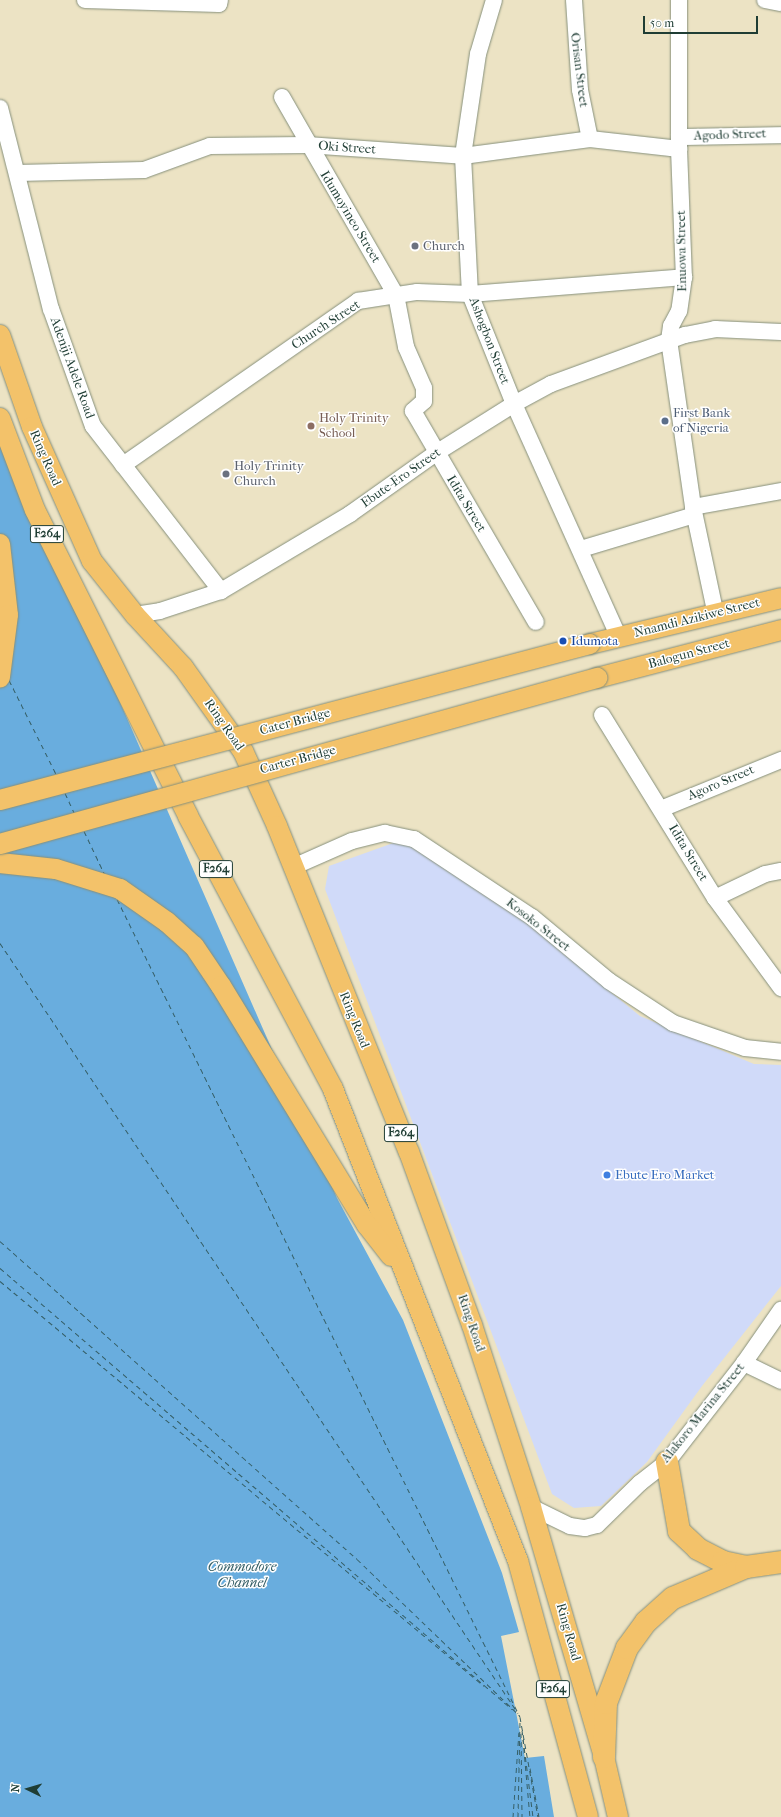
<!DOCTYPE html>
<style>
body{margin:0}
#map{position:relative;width:781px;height:1817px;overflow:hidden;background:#ece3c4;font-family:"IM FELL French Canon",serif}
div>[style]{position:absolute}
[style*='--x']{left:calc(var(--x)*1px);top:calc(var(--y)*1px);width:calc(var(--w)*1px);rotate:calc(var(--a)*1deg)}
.built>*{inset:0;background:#d0daf9}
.water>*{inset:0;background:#69adde}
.ferry>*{height:1px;margin-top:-0.5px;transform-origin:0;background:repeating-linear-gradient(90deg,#355f67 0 5px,transparent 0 9px)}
.roads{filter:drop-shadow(0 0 1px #86907c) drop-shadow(0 0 1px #86907c)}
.minor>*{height:16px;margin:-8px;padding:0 8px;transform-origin:8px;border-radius:8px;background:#fff}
.major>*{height:20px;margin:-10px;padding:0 10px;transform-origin:10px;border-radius:10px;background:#f3c26a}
.highway>*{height:22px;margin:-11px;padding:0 11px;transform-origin:11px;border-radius:11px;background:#f3c26a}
.bridges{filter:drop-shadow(0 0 1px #86907c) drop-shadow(0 0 1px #86907c)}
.major-bridge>*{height:20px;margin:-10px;padding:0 10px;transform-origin:10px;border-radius:10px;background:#f3c26a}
.dots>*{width:11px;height:11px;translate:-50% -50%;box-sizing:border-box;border:2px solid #fff;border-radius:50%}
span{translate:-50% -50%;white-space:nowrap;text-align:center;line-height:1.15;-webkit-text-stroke:3px #fff;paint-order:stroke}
.shield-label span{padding:1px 3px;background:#fff;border:1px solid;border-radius:3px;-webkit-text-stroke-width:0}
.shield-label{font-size:12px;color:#1f3d34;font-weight:700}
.street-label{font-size:13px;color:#1f3d34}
.worship-label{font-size:13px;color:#5b616d}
.left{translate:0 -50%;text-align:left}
.service-label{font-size:13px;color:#4e5e75}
.education-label{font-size:13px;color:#785e54}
.transit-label{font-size:13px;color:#164399}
.shop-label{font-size:13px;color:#366cbe}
.water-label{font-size:14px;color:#355f67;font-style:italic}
.north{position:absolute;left:8px;top:1769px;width:40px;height:40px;-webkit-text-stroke:3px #fff;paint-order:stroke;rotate:275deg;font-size:11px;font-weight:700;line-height:16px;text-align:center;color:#1f3d34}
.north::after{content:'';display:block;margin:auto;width:14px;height:18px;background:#1f3d34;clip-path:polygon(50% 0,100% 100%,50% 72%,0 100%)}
.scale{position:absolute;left:643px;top:16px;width:115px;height:18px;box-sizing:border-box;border:2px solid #1f3d34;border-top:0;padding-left:5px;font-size:12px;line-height:14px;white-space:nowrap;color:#1f3d34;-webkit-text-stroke:3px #fff;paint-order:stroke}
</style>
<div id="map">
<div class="built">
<div style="clip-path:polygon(410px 837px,469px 869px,552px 944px,640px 1016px,754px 1064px,781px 1065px,781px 1286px,702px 1386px,647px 1462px,601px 1506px,574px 1508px,552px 1494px,325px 889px,329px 866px)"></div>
</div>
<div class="water">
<div style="clip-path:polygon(0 420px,56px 556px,337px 1198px,403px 1320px,502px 1573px,519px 1632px,501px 1636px,525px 1758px,544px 1756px,554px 1817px,0 1817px)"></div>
</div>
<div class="ferry">
<div style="--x:9;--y:680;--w:107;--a:63.4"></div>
<div style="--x:65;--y:793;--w:23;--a:65"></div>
<div style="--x:84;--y:831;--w:49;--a:64.5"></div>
<div style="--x:117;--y:899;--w:912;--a:63.77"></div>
<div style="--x:520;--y:1717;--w:102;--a:79.8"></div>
<div style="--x:0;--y:943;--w:928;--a:56.07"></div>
<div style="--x:0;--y:1241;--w:478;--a:41.7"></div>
<div style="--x:357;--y:1559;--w:225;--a:43.9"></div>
<div style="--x:0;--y:1268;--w:676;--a:40.74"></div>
<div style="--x:0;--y:1281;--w:631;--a:39.92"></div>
<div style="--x:522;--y:1730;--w:88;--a:82.8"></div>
<div style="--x:521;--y:1733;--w:84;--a:89.3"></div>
<div style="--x:523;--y:1739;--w:78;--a:84.9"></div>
<div style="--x:530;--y:1768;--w:50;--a:79.6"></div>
<div style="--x:513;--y:1817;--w:85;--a:-86"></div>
<div style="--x:518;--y:1817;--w:97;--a:-88.8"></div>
</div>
<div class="roads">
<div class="minor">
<div style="--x:85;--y:0;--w:134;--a:1.7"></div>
<div style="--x:219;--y:4;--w:4;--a:-76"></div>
<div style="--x:494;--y:0;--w:56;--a:106.5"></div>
<div style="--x:478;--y:54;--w:103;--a:98.4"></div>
<div style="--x:463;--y:156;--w:138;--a:87.1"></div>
<div style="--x:470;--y:294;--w:118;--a:68.2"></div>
<div style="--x:514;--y:404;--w:256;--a:65.8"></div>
<div style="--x:574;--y:0;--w:90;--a:86.2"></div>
<div style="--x:580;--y:90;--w:50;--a:78.5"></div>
<div style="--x:679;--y:0;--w:149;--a:90"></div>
<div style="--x:679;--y:149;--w:128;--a:87.8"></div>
<div style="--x:684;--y:277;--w:34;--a:98"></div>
<div style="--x:679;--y:311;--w:17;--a:118"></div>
<div style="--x:671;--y:326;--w:14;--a:98"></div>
<div style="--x:669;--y:340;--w:169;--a:81.8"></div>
<div style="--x:693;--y:507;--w:110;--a:78"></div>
<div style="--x:765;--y:0;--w:16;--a:11"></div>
<div style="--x:282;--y:97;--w:228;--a:60.1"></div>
<div style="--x:396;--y:295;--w:53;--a:79.1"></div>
<div style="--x:406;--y:347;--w:45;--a:66.3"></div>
<div style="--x:424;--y:388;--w:13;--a:90"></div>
<div style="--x:424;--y:401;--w:15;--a:138"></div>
<div style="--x:413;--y:411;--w:244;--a:59.8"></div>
<div style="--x:0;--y:108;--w:207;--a:75.8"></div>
<div style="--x:51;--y:309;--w:124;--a:70.3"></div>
<div style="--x:93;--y:426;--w:209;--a:52.2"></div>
<div style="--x:679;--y:137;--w:102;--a:-1.1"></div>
<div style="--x:18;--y:173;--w:126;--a:-1.4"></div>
<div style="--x:144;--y:170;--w:70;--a:-20"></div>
<div style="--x:210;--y:146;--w:97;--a:-0.6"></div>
<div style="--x:307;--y:145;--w:156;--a:4"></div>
<div style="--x:463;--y:156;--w:128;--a:-7.6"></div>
<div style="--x:590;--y:139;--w:90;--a:6.4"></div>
<div style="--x:123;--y:465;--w:287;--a:-34.9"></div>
<div style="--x:358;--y:301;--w:60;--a:-8.7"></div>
<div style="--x:417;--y:292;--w:53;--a:2.2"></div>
<div style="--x:470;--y:294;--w:215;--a:-4.5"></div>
<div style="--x:693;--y:507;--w:89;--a:-10.3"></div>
<div style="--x:581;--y:549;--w:118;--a:-16.7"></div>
<div style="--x:135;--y:615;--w:25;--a:-9"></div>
<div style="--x:160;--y:611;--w:64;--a:-18.2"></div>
<div style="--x:221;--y:591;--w:150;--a:-30.8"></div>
<div style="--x:350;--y:514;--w:105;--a:-35.3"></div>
<div style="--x:436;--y:453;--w:92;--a:-32.1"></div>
<div style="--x:514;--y:404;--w:42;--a:-28.4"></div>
<div style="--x:551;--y:384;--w:143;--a:-20.1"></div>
<div style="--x:685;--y:335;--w:31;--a:-11"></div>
<div style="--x:715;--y:329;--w:66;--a:2.6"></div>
<div style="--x:602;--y:715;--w:215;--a:58.3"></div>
<div style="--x:715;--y:898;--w:112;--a:53.7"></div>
<div style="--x:661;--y:809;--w:130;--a:-22.2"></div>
<div style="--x:293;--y:867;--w:64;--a:-23.8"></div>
<div style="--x:352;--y:841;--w:34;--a:-14"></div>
<div style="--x:385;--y:833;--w:30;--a:12"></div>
<div style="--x:414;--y:839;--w:141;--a:33.5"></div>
<div style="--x:532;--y:917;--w:100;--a:39.7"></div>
<div style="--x:609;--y:981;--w:77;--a:33.3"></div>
<div style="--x:673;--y:1023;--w:76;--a:19.1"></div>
<div style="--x:745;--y:1048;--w:36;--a:6"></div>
<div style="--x:715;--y:898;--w:55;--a:-25.6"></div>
<div style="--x:765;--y:874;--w:16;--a:-11"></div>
<div style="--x:744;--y:1363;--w:41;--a:25.9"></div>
<div style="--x:531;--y:1507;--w:43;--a:26"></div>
<div style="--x:570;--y:1526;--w:15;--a:8"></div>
<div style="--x:585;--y:1528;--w:12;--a:-14"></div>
<div style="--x:597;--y:1525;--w:60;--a:-44.3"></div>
<div style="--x:640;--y:1483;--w:34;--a:-38"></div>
<div style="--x:667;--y:1462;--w:125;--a:-52.1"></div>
<div style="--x:744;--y:1363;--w:65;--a:-55.1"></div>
</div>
<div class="major">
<div style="--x:0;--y:335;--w:97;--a:70.8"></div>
<div style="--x:32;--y:427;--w:147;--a:65.9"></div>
<div style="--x:92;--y:561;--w:69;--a:51.5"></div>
<div style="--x:135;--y:615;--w:71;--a:47.3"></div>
<div style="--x:183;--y:667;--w:103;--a:54.5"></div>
<div style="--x:243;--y:751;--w:82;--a:65.6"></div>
<div style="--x:277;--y:826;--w:352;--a:68"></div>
<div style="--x:409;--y:1152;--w:184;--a:70"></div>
<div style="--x:472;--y:1325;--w:191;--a:72"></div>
<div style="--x:531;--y:1507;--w:260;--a:73.7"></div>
<div style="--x:604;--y:1757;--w:62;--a:76.9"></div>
<div style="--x:0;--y:418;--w:98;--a:69.2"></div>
<div style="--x:35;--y:510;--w:342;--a:63.4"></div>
<div style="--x:188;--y:816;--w:309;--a:62"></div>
<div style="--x:333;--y:1089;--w:507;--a:68.6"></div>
<div style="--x:518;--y:1561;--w:265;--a:74.7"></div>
<div style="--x:0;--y:544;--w:71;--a:83.6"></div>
<div style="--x:8;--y:615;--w:63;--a:97.4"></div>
<div style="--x:590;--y:644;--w:196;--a:-13.5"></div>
<div style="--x:597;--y:678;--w:190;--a:-14.6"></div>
<div style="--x:0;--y:863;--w:56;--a:6.1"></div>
<div style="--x:56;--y:869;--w:67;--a:17.4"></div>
<div style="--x:120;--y:889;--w:57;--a:35.1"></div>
<div style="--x:167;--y:922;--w:36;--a:42"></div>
<div style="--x:194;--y:946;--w:48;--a:56"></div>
<div style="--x:221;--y:986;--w:280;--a:58.6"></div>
<div style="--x:367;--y:1225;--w:39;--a:52"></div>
</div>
<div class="highway">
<div style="--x:667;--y:1462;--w:70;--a:80.1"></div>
<div style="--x:679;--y:1531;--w:26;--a:43"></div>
<div style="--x:698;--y:1549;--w:28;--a:27"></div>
<div style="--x:723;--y:1562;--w:24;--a:12"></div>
<div style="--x:604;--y:1757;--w:54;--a:-87.9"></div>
<div style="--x:606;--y:1703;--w:59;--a:-69.1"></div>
<div style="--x:627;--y:1648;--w:32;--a:-54"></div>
<div style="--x:646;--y:1622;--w:36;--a:-42"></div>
<div style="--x:673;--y:1598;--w:79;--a:-23"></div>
<div style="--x:746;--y:1567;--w:35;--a:-8"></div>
</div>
</div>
<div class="bridges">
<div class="major-bridge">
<div style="--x:0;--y:800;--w:610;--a:-14.81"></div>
<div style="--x:0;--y:844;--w:620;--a:-15.54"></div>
</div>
</div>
<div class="dots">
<div style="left:415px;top:246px;background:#6b7280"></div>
<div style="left:665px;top:421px;background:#5c6f8a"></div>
<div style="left:311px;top:426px;background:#8d6e63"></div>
<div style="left:226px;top:474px;background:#6b7280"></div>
<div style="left:563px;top:641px;background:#1a4fb4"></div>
<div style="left:607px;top:1175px;background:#3f7fe0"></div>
</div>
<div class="shield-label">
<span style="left:47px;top:534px">F264</span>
<span style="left:216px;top:869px">F264</span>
<span style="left:401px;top:1133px">F264</span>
<span style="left:553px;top:1689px">F264</span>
</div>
<div class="street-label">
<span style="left:579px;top:70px;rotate:83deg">Orisan Street</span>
<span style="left:730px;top:135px;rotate:-2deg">Agodo Street</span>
<span style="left:347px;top:148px;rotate:4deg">Oki Street</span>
<span style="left:350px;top:217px;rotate:59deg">Idumoyineo Street</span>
<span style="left:682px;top:251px;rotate:-91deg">Enuowa Street</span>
<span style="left:326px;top:325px;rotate:-33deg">Church Street</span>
<span style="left:489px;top:341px;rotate:69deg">Ashogbon Street</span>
<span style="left:72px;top:368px;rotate:70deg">Adeniji Adele Road</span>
<span style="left:45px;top:458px;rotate:66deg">Ring Road</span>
<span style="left:401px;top:478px;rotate:-35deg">Ebute-Ero Street</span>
<span style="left:466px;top:504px;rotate:59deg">Idita Street</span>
<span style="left:697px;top:618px;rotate:-14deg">Nnamdi Azikiwe Street</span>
<span style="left:689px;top:654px;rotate:-15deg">Balogun Street</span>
<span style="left:295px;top:722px;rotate:-15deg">Cater Bridge</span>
<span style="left:224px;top:725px;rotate:55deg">Ring Road</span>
<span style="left:298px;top:760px;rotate:-15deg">Carter Bridge</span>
<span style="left:721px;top:783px;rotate:-23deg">Agoro Street</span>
<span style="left:688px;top:853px;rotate:59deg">Idita Street</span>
<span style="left:538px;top:925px;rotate:38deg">Kosoko Street</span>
<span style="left:354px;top:1020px;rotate:68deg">Ring Road</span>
<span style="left:471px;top:1323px;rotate:71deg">Ring Road</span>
<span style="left:703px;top:1413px;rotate:-51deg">Alakoro Marina Street</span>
<span style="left:568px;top:1632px;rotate:74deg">Ring Road</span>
</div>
<div class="worship-label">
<span class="left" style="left:423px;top:246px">Church</span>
<span class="left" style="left:234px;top:474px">Holy Trinity<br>Church</span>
</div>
<div class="service-label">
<span class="left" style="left:673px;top:421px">First Bank<br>of Nigeria</span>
</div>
<div class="education-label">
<span class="left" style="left:319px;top:426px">Holy Trinity<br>School</span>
</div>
<div class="transit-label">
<span class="left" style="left:571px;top:641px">Idumota</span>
</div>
<div class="shop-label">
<span class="left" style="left:615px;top:1175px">Ebute Ero Market</span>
</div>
<div class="water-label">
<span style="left:242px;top:1575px">Commodore<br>Channel</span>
</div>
<div class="north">N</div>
<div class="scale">50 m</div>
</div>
